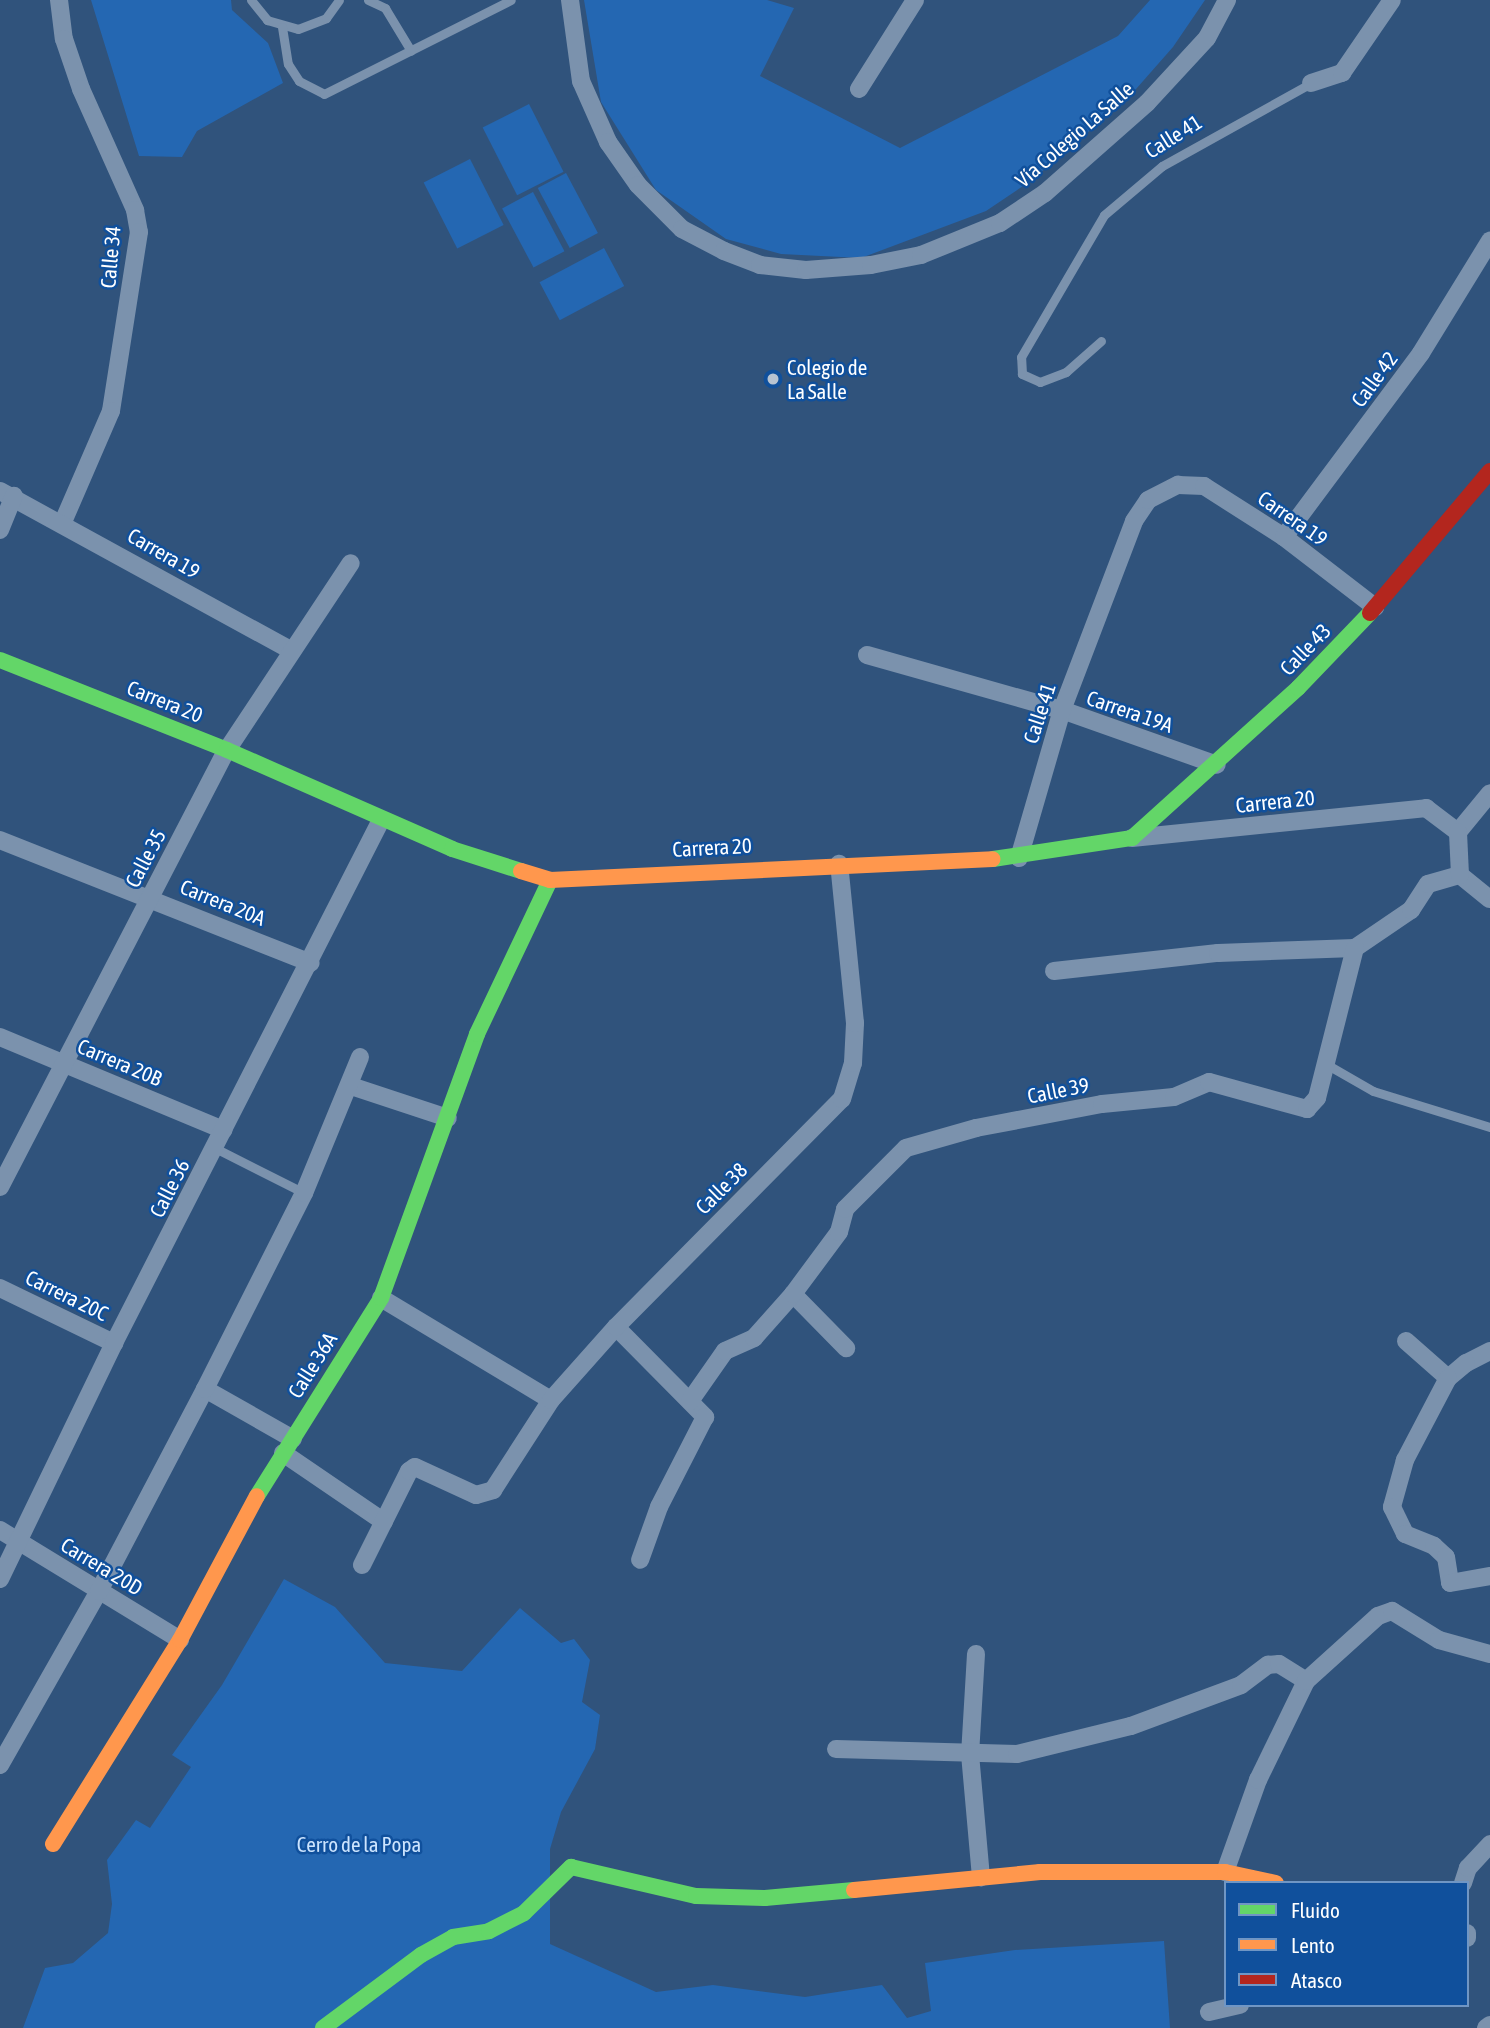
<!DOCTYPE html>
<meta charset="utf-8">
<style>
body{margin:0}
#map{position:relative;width:1490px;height:2028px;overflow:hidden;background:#30537c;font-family:"Asap Condensed",sans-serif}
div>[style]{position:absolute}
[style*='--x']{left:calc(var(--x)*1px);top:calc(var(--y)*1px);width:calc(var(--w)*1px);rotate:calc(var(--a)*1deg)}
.green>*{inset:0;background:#2467b2;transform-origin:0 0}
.lane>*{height:9px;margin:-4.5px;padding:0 4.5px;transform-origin:4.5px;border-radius:4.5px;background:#7b92ad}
.street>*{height:18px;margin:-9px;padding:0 9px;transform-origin:9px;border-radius:9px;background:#7b92ad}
.fast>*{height:16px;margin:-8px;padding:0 8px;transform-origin:8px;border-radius:8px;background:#63d668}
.slow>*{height:16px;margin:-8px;padding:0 8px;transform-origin:8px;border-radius:8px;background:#ff974d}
.jam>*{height:16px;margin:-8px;padding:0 8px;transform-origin:8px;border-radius:8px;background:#b3261e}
.dots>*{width:19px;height:19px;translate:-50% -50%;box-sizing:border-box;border:4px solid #10509c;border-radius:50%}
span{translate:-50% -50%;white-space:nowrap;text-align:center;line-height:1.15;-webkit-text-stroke:5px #10509c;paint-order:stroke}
.street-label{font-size:21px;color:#fff}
.poi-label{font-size:21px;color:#fff}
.left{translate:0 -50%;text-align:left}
.park-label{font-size:21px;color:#cce4fe}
.legend{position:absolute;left:1224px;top:1881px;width:245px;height:126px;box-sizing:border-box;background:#10509c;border:2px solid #7096c4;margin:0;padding:9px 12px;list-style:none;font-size:21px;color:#fff}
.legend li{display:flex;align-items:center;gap:14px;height:35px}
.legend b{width:35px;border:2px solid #7096c4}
</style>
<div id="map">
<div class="green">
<div style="clip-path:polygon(91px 0,231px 0,232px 10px,268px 43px,283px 83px,197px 131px,182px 157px,139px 156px)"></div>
<div style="clip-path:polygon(584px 0,767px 0,794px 8px,760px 76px,900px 148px,1118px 36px,1150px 0,1205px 0,1173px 47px,1129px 97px,1032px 180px,986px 211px,861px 258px,781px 254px,726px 239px,656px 190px,601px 102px)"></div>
<div style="left:529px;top:104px;width:76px;height:52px;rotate:63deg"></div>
<div style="left:470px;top:159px;width:74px;height:52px;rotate:63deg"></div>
<div style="left:566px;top:173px;width:68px;height:32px;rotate:62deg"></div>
<div style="left:533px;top:192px;width:67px;height:35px;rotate:62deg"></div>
<div style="left:604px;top:248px;width:43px;height:73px;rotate:62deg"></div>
<div style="clip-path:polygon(284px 1579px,335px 1607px,385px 1663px,462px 1671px,520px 1608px,561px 1643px,574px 1639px,590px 1660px,582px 1702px,600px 1715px,595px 1749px,561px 1812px,550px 1849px,550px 1944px,656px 1992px,713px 1985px,805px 1997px,882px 1985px,907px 2018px,931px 2011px,925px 1963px,1015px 1950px,1164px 1941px,1170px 2028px,23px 2028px,45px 1968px,73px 1963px,108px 1933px,112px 1904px,107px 1860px,136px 1820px,150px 1828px,191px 1767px,172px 1755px,222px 1685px)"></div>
</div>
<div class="lane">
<div style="--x:251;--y:0;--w:26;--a:51"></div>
<div style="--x:267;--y:20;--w:32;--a:16"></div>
<div style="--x:298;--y:29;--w:30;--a:-21"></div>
<div style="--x:326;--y:18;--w:22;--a:-54"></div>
<div style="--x:368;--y:0;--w:19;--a:25"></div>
<div style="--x:385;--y:8;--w:50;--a:58.8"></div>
<div style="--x:282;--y:27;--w:37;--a:81"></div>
<div style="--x:288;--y:64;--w:20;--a:57"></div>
<div style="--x:299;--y:81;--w:28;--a:27"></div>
<div style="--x:324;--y:94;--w:209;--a:-26.7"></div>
<div style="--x:1101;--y:341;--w:47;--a:138.5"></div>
<div style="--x:1066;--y:372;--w:28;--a:159"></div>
<div style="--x:1040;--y:382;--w:20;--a:-156"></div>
<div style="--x:1022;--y:374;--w:17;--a:-93"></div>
<div style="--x:1021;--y:357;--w:164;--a:-59.7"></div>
<div style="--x:1104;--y:215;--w:76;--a:-40.2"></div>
<div style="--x:1162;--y:166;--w:171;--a:-29.1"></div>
<div style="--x:1326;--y:1064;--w:54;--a:29.9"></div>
<div style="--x:1373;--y:1091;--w:122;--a:17.1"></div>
<div style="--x:215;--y:1148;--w:100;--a:26.8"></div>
</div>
<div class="street">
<div style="--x:59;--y:0;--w:39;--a:83"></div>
<div style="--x:64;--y:39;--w:53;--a:71.2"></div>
<div style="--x:81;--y:89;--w:133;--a:65.9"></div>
<div style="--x:135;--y:210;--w:22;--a:80"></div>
<div style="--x:139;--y:232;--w:181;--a:98.9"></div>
<div style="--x:111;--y:411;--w:121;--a:113.4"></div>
<div style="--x:570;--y:0;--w:82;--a:82.3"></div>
<div style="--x:581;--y:81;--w:67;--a:66.1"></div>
<div style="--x:608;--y:142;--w:52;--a:55.1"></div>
<div style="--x:638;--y:185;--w:62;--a:45"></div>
<div style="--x:682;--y:229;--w:47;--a:27.6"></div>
<div style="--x:724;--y:251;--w:39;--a:21"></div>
<div style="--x:760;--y:265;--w:46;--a:6.2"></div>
<div style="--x:806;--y:270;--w:65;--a:-4.4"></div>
<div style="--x:871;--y:265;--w:51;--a:-11.3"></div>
<div style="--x:921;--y:255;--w:85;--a:-22.1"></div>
<div style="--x:1000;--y:223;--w:54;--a:-33.7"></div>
<div style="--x:1045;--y:193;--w:136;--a:-41.4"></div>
<div style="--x:1147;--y:103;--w:88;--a:-47.3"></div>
<div style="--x:1207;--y:38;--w:43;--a:-62.2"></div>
<div style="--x:1311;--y:83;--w:33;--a:-18"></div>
<div style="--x:1342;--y:73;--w:88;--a:-55.6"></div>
<div style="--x:859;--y:89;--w:105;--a:-57.8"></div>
<div style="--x:0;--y:491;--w:333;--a:28.7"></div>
<div style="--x:0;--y:530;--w:37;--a:-68"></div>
<div style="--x:1284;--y:537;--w:229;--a:-53.3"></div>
<div style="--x:1421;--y:353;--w:132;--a:-58.4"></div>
<div style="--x:867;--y:655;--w:203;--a:15.8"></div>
<div style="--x:1062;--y:710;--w:164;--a:19.5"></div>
<div style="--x:1458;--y:832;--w:50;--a:-50.6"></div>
<div style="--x:1132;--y:838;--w:296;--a:-5.8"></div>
<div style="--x:1426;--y:808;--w:40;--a:37"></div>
<div style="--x:0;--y:840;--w:334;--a:21.6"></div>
<div style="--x:1019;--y:858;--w:154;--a:-73.8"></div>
<div style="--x:1062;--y:710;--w:202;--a:-69.1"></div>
<div style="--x:1134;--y:521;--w:25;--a:-56"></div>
<div style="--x:1148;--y:500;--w:34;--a:-27"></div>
<div style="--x:1178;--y:485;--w:26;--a:2"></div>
<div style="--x:1204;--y:486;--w:95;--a:32.5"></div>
<div style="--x:1284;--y:537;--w:115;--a:37.6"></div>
<div style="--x:1460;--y:875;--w:38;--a:39"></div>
<div style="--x:1054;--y:971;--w:165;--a:-6.3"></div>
<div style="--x:1218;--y:953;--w:137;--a:-2.1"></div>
<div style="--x:1355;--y:948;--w:68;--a:-34.2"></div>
<div style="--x:1411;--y:910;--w:31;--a:-57"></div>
<div style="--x:1428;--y:884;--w:33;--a:-16"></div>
<div style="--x:1460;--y:875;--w:43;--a:-92.7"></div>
<div style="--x:0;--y:1037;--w:242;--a:22.6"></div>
<div style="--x:351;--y:1086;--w:102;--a:18.3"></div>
<div style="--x:0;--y:1187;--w:492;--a:-62.6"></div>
<div style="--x:227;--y:750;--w:224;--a:-56.5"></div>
<div style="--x:0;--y:1288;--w:127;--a:25.8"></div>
<div style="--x:793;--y:1294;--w:76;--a:45.5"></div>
<div style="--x:381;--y:1298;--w:198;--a:31"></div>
<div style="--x:616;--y:1327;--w:127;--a:45.3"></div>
<div style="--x:705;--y:1417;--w:101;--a:117.1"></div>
<div style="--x:659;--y:1507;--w:56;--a:109.7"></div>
<div style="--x:1406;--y:1341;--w:56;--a:41.4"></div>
<div style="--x:1490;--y:1351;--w:27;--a:153"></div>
<div style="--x:1466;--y:1363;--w:23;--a:140"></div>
<div style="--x:1448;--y:1378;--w:93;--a:117.7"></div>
<div style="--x:1405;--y:1460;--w:49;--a:105.5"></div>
<div style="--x:1392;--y:1507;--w:30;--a:64"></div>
<div style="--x:1405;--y:1534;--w:31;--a:22"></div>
<div style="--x:1434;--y:1546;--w:16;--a:43"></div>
<div style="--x:1446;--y:1557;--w:26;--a:81"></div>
<div style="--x:1450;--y:1583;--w:41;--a:-9.9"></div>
<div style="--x:205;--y:1389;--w:101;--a:29.6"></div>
<div style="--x:690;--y:1401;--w:61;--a:-55"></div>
<div style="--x:725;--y:1351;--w:32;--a:-24"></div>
<div style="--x:754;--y:1338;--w:59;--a:-48.4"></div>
<div style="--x:793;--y:1294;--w:77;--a:-53.4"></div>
<div style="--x:839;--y:1232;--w:24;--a:-75"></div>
<div style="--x:845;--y:1209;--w:86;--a:-45"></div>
<div style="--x:906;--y:1148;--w:73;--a:-15.9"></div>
<div style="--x:976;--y:1128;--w:128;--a:-10.8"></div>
<div style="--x:1102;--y:1104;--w:72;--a:-5.6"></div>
<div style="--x:1174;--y:1097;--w:38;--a:-23"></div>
<div style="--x:1209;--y:1082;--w:102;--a:15.4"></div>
<div style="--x:1307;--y:1109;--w:15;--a:-48"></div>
<div style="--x:1317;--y:1098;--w:155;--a:-75.8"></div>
<div style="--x:283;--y:1453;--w:122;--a:34.3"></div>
<div style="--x:0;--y:1530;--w:211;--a:31.4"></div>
<div style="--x:362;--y:1565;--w:105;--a:-63.4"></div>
<div style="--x:409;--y:1471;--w:7;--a:-34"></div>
<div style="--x:415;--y:1467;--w:67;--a:24.7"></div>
<div style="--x:476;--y:1495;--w:18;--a:-16"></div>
<div style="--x:493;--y:1490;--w:107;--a:-57.2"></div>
<div style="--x:551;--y:1400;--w:98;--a:-48.3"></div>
<div style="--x:616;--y:1327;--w:321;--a:-45.3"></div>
<div style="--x:842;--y:1099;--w:38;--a:-73"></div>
<div style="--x:853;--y:1063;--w:40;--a:-87.1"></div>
<div style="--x:855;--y:1023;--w:160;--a:-95.7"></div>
<div style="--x:0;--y:1579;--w:262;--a:-64.2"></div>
<div style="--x:114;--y:1343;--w:587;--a:-62.95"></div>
<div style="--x:976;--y:1654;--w:100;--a:93.4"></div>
<div style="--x:970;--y:1754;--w:124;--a:84.9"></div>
<div style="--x:836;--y:1749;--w:181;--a:1.6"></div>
<div style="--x:1017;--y:1754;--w:117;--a:-13.8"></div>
<div style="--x:1131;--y:1726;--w:117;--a:-20.4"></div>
<div style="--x:1241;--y:1685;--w:34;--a:-37"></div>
<div style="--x:1268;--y:1665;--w:11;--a:-5"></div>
<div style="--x:1279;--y:1664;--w:32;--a:32"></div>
<div style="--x:0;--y:1765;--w:200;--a:-60.4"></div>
<div style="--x:99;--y:1591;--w:228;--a:-62.3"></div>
<div style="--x:205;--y:1389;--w:220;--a:-63.2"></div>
<div style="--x:304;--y:1193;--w:147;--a:-67.6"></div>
<div style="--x:1225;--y:1872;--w:98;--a:-70.3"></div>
<div style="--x:1258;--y:1780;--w:110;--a:-64.1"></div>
<div style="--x:1306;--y:1681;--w:97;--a:-42.1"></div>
<div style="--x:1378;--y:1616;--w:15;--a:-20"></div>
<div style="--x:1392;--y:1611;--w:55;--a:31.7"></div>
<div style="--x:1439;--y:1640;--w:53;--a:15.4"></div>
<div style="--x:1463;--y:1883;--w:16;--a:-72"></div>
<div style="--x:1468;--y:1868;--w:33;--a:-47"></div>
<div style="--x:1467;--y:1933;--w:5;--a:90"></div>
<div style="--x:1209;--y:2012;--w:32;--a:-13"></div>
<div style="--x:1486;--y:2028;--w:5;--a:-37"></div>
</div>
<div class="fast">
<div style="--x:0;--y:660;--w:244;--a:21.6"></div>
<div style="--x:227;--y:750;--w:246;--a:23.7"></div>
<div style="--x:452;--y:849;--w:72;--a:17.7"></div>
<div style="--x:993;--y:859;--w:141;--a:-8.6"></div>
<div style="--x:1132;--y:838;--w:224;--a:-42.1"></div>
<div style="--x:1298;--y:688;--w:104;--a:-46.2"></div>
<div style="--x:257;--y:1496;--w:234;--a:-57.9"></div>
<div style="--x:381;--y:1298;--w:281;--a:-70"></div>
<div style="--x:477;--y:1034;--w:170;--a:-64.6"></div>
<div style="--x:323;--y:2028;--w:122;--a:-36.7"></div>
<div style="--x:421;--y:1955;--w:37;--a:-29"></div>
<div style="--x:453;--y:1937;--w:36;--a:-9"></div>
<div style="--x:489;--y:1931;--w:39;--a:-27"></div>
<div style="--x:524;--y:1913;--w:66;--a:-44.4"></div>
<div style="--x:571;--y:1867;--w:128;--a:13.1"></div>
<div style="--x:696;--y:1896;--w:69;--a:1.7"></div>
<div style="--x:765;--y:1898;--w:89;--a:-5.1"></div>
</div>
<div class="slow">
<div style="--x:521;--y:871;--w:30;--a:17"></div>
<div style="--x:550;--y:880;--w:443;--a:-2.7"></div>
<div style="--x:53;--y:1844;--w:240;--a:-58.1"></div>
<div style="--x:180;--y:1640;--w:163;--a:-61.9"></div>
<div style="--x:854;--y:1890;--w:187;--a:-5.5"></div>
<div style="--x:1040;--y:1872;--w:185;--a:0"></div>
<div style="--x:1225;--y:1872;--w:52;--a:12.2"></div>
</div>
<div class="jam">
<div style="--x:1370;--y:613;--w:186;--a:-49.8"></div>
</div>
<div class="dots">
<div style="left:773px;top:379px;background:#b7c3d1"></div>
</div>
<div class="street-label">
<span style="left:1074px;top:134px;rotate:-41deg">Vía Colegio La Salle</span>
<span style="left:1173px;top:136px;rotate:-32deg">Calle 41</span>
<span style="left:110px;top:257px;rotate:-85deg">Calle 34</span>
<span style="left:1374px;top:379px;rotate:-54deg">Calle 42</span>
<span style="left:1293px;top:518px;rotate:35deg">Carrera 19</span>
<span style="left:164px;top:553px;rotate:30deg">Carrera 19</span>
<span style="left:1305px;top:649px;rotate:-46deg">Calle 43</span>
<span style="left:165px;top:701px;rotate:22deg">Carrera 20</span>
<span style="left:1130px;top:711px;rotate:19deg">Carrera 19A</span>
<span style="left:1039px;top:713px;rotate:-72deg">Calle 41</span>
<span style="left:1275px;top:801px;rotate:-6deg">Carrera 20</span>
<span style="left:712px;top:847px;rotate:-3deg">Carrera 20</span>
<span style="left:145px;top:858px;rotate:-62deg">Calle 35</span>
<span style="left:223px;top:902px;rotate:22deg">Carrera 20A</span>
<span style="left:120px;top:1062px;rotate:23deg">Carrera 20B</span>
<span style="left:1058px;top:1090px;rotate:-11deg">Calle 39</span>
<span style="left:169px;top:1188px;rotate:-63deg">Calle 36</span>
<span style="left:721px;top:1188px;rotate:-45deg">Calle 38</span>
<span style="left:67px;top:1295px;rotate:26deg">Carrera 20C</span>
<span style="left:312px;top:1365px;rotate:-58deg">Calle 36A</span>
<span style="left:102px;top:1566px;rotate:31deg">Carrera 20D</span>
</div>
<div class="poi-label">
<span class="left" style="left:787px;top:379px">Colegio de<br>La Salle</span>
</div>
<div class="park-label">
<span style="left:359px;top:1844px">Cerro de la Popa</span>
</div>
<ul class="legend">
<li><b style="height:9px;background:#63d668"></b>Fluido</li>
<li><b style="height:9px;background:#ff974d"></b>Lento</li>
<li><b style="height:9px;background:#b3261e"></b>Atasco</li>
</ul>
</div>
